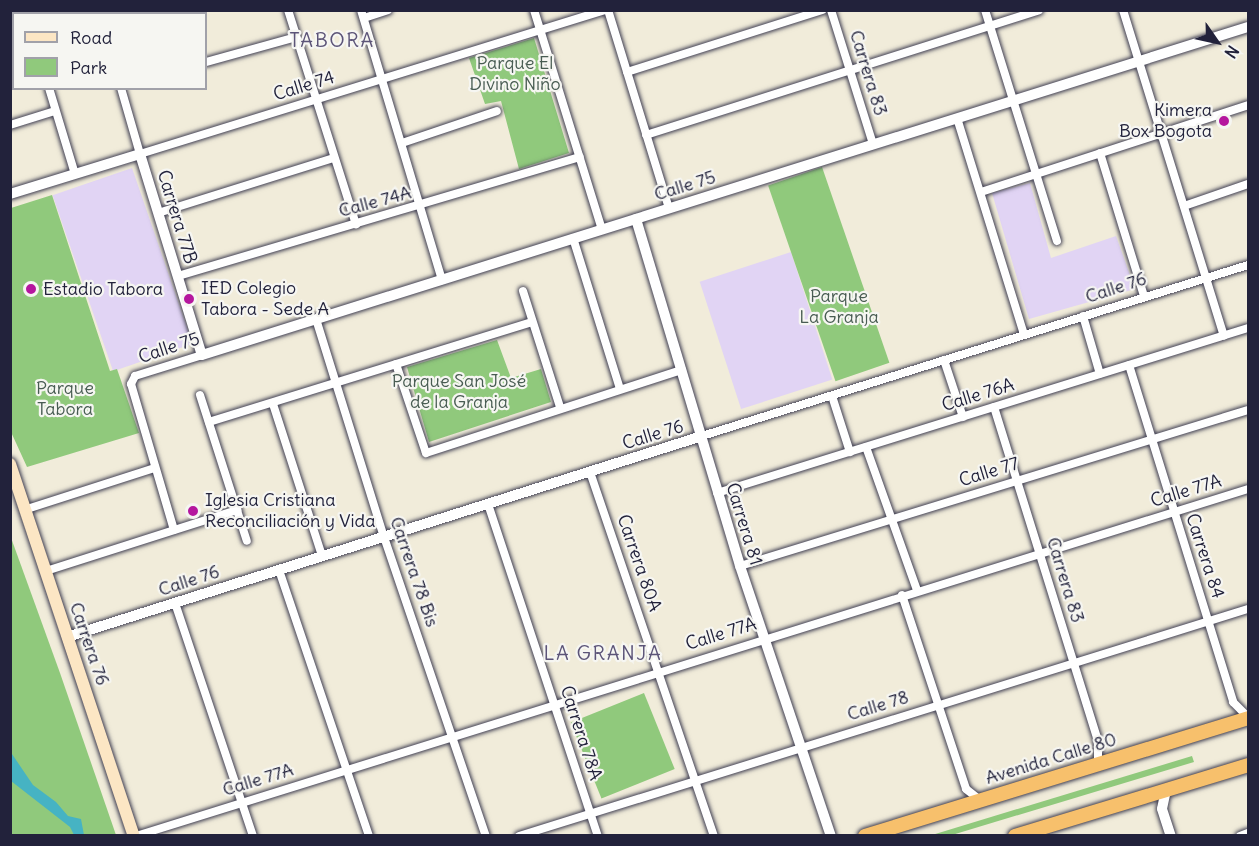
<!DOCTYPE html>
<meta charset="utf-8">
<style>
body{margin:0}
#map{position:relative;width:1259px;height:846px;overflow:hidden;background:#f1ecda;font-family:Delius,sans-serif}
div>[style]{position:absolute}
[style*='--x']{left:calc(var(--x)*1px);top:calc(var(--y)*1px);width:calc(var(--w)*1px);rotate:calc(var(--a)*1deg)}
.built>*{inset:0;background:#e1d4f4;transform-origin:0 0}
.green>*{inset:0;background:#90c97c;transform-origin:0 0}
.water>*{inset:0;background:#46b3c3}
.roads{filter:drop-shadow(0 0 2px #414053) drop-shadow(0 0 2px #414053)}
.minor>*{height:8px;margin:-4px;padding:0 4px;transform-origin:4px;border-radius:4px;background:#fff}
.tertiary>*{height:10px;margin:-5px;padding:0 5px;transform-origin:5px;border-radius:5px;background:#fff}
.secondary>*{height:12px;margin:-6px;padding:0 6px;transform-origin:6px;border-radius:6px;background:#fce6c4}
.trunk>*{height:14px;margin:-7px;padding:0 7px;transform-origin:7px;border-radius:7px;background:#f7c06c}
.dots>*{width:16px;height:16px;translate:-50% -50%;box-sizing:border-box;border:3px solid #f6f6f2;border-radius:50%}
span{translate:-50% -50%;white-space:nowrap;text-align:center;line-height:1.15;-webkit-text-stroke:4.5px #f6f6f2;paint-order:stroke}
.park-label{font-size:18px;color:#485c52}
.street-label{font-size:18px;color:#22223b}
.poi-label{font-size:18px;color:#22223b}
.right{translate:-100% -50%;text-align:right}
.left{translate:0 -50%;text-align:left}
.neighbourhood-label{font-size:20px;color:#5c5478;letter-spacing:1.5px}
.frame{position:absolute;inset:0;border:12px solid #22223b;pointer-events:none}
.legend{position:absolute;left:12px;top:12px;width:195px;height:78px;box-sizing:border-box;background:#f6f6f2;border:2px solid #a1a1a9;margin:0;padding:8px 10px;list-style:none;font-size:18px;color:#22223b}
.legend li{display:flex;align-items:center;gap:12px;height:30px}
.legend b{width:30px;border:2px solid #a1a1a9}
.north{position:absolute;left:1187px;top:12px;width:60px;height:60px;-webkit-text-stroke:4px #f6f6f2;paint-order:stroke;rotate:124deg;font-size:16px;font-weight:700;line-height:24px;text-align:center;color:#22223b}
.north::after{content:'';display:block;margin:auto;width:21px;height:27px;background:#22223b;clip-path:polygon(50% 0,100% 100%,50% 72%,0 100%)}
</style>
<div id="map">
<div class="built">
<div style="left:132px;top:168px;width:186px;height:84px;rotate:71deg"></div>
<div style="clip-path:polygon(1030px 183px,1051px 258px,1116px 236px,1135px 289px,1029px 319px,992px 193px)"></div>
<div style="left:791px;top:252px;width:134px;height:96px;rotate:72deg"></div>
</div>
<div class="green">
<div style="clip-path:polygon(534px 38px,569px 153px,519px 169px,501px 101px,485px 104px,469px 58px)"></div>
<div style="left:822px;top:167px;width:207px;height:57px;rotate:71deg"></div>
<div style="clip-path:polygon(52px 195px,110px 371px,117px 369px,139px 433px,27px 467px,11px 432px,11px 208px)"></div>
<div style="clip-path:polygon(497px 340px,511px 378px,541px 369px,551px 402px,429px 442px,407px 367px)"></div>
<div style="clip-path:polygon(10px 535px,60px 673px,116px 835px,11px 835px)"></div>
<div style="left:644px;top:693px;width:82px;height:79px;rotate:68deg"></div>
<div style="clip-path:polygon(1192px 756px,1194px 762px,952px 835px,932px 835px)"></div>
</div>
<div class="water">
<div style="clip-path:polygon(11px 741px,12px 754px,33px 785px,56px 802px,68px 816px,81px 819px,84px 835px,74px 835px,70px 827px,11px 781px)"></div>
</div>
<div class="roads">
<div class="minor">
<div style="--x:25;--y:10;--w:4;--a:76"></div>
<div style="--x:96;--y:10;--w:4;--a:76"></div>
<div style="--x:288;--y:10;--w:225;--a:72.4"></div>
<div style="--x:361;--y:10;--w:282;--a:73.3"></div>
<div style="--x:534;--y:10;--w:229;--a:72.8"></div>
<div style="--x:608;--y:10;--w:207;--a:72.9"></div>
<div style="--x:831;--y:10;--w:140;--a:72.6"></div>
<div style="--x:985;--y:10;--w:242;--a:72.7"></div>
<div style="--x:1123;--y:10;--w:341;--a:72.8"></div>
<div style="--x:143;--y:14;--w:11;--a:-22"></div>
<div style="--x:364;--y:18;--w:25;--a:-18"></div>
<div style="--x:10;--y:54;--w:4;--a:-14"></div>
<div style="--x:206;--y:62;--w:93;--a:-15.5"></div>
<div style="--x:627;--y:72;--w:205;--a:-17.6"></div>
<div style="--x:49;--y:88;--w:90;--a:73.2"></div>
<div style="--x:121;--y:88;--w:69;--a:73.9"></div>
<div style="--x:140;--y:154;--w:488;--a:-17.2"></div>
<div style="--x:957;--y:118;--w:227;--a:72.8"></div>
<div style="--x:10;--y:125;--w:47;--a:-17.3"></div>
<div style="--x:646;--y:135;--w:412;--a:-17.6"></div>
<div style="--x:402;--y:143;--w:100;--a:-18.6"></div>
<div style="--x:1100;--y:153;--w:150;--a:72.9"></div>
<div style="--x:981;--y:192;--w:281;--a:-18"></div>
<div style="--x:1184;--y:206;--w:68;--a:-19"></div>
<div style="--x:158;--y:213;--w:184;--a:-17.4"></div>
<div style="--x:573;--y:238;--w:158;--a:72.7"></div>
<div style="--x:178;--y:276;--w:419;--a:-16.5"></div>
<div style="--x:523;--y:291;--w:122;--a:72.3"></div>
<div style="--x:1083;--y:316;--w:60;--a:73.7"></div>
<div style="--x:316;--y:319;--w:228;--a:72.7"></div>
<div style="--x:384;--y:537;--w:316;--a:71.2"></div>
<div style="--x:944;--y:360;--w:60;--a:71.6"></div>
<div style="--x:396;--y:364;--w:94;--a:71.4"></div>
<div style="--x:426;--y:453;--w:269;--a:-18"></div>
<div style="--x:1129;--y:365;--w:353;--a:72.8"></div>
<div style="--x:1233;--y:702;--w:21;--a:45"></div>
<div style="--x:200;--y:395;--w:153;--a:72.2"></div>
<div style="--x:832;--y:396;--w:59;--a:72.2"></div>
<div style="--x:273;--y:404;--w:160;--a:72.1"></div>
<div style="--x:994;--y:407;--w:349;--a:72.7"></div>
<div style="--x:1098;--y:740;--w:24;--a:90"></div>
<div style="--x:209;--y:422;--w:338;--a:-17.2"></div>
<div style="--x:702;--y:436;--w:572;--a:-17.39"></div>
<div style="--x:866;--y:447;--w:152;--a:70.4"></div>
<div style="--x:590;--y:472;--w:385;--a:71.2"></div>
<div style="--x:717;--y:493;--w:556;--a:-17.26"></div>
<div style="--x:488;--y:504;--w:350;--a:71.7"></div>
<div style="--x:27;--y:509;--w:134;--a:-17.8"></div>
<div style="--x:174;--y:530;--w:152;--a:-106.4"></div>
<div style="--x:131;--y:384;--w:9;--a:-63"></div>
<div style="--x:135;--y:376;--w:70;--a:-17.4"></div>
<div style="--x:740;--y:566;--w:531;--a:-17.07"></div>
<div style="--x:279;--y:570;--w:281;--a:71.3"></div>
<div style="--x:46;--y:571;--w:201;--a:-17.7"></div>
<div style="--x:902;--y:595;--w:204;--a:71.7"></div>
<div style="--x:966;--y:789;--w:16;--a:38"></div>
<div style="--x:175;--y:603;--w:246;--a:71.5"></div>
<div style="--x:136;--y:836;--w:1165;--a:-17.33"></div>
<div style="--x:519;--y:836;--w:764;--a:-17.3"></div>
<div style="--x:1240;--y:836;--w:9;--a:-21"></div>
</div>
<div class="tertiary">
<div style="--x:10;--y:194;--w:136;--a:-17.1"></div>
<div style="--x:140;--y:154;--w:210;--a:72.9"></div>
<div style="--x:202;--y:355;--w:1096;--a:-17.41"></div>
<div style="--x:636;--y:219;--w:362;--a:73.3"></div>
<div style="--x:740;--y:566;--w:285;--a:71.4"></div>
<div style="--x:67;--y:637;--w:666;--a:-17.56"></div>
<div style="--x:1166;--y:790;--w:19;--a:102"></div>
<div style="--x:1162;--y:809;--w:28;--a:72"></div>
</div>
<div class="secondary">
<div style="--x:10;--y:464;--w:392;--a:71.6"></div>
</div>
<div class="trunk">
<div style="--x:865;--y:836;--w:401;--a:-17.1"></div>
<div style="--x:1015;--y:836;--w:244;--a:-16.9"></div>
</div>
</div>
<div class="dots">
<div style="left:1224px;top:121px;background:#b5179e"></div>
<div style="left:31px;top:289px;background:#b5179e"></div>
<div style="left:189px;top:299px;background:#b5179e"></div>
<div style="left:193px;top:511px;background:#b5179e"></div>
</div>
<div class="park-label">
<span style="left:515px;top:74px">Parque El<br>Divino Niño</span>
<span style="left:839px;top:307px">Parque<br>La Granja</span>
<span style="left:459px;top:392px">Parque San José<br>de la Granja</span>
<span style="left:65px;top:399px">Parque<br>Tabora</span>
</div>
<div class="street-label">
<span style="left:868px;top:73px;rotate:73deg">Carrera 83</span>
<span style="left:304px;top:86px;rotate:-17deg">Calle 74</span>
<span style="left:685px;top:186px;rotate:-17deg">Calle 75</span>
<span style="left:375px;top:202px;rotate:-15deg">Calle 74A</span>
<span style="left:177px;top:217px;rotate:73deg">Carrera 77B</span>
<span style="left:1116px;top:288px;rotate:-18deg">Calle 76</span>
<span style="left:169px;top:348px;rotate:-18deg">Calle 75</span>
<span style="left:978px;top:395px;rotate:-17deg">Calle 76A</span>
<span style="left:653px;top:435px;rotate:-17deg">Calle 76</span>
<span style="left:989px;top:472px;rotate:-17deg">Calle 77</span>
<span style="left:1186px;top:491px;rotate:-17deg">Calle 77A</span>
<span style="left:744px;top:524px;rotate:73deg">Carrera 81</span>
<span style="left:1205px;top:556px;rotate:72deg">Carrera 84</span>
<span style="left:639px;top:563px;rotate:71deg">Carrera 80A</span>
<span style="left:414px;top:572px;rotate:71deg">Carrera 78 Bis</span>
<span style="left:1065px;top:580px;rotate:73deg">Carrera 83</span>
<span style="left:189px;top:581px;rotate:-18deg">Calle 76</span>
<span style="left:721px;top:634px;rotate:-17deg">Calle 77A</span>
<span style="left:89px;top:644px;rotate:71deg">Carrera 76</span>
<span style="left:878px;top:706px;rotate:-17deg">Calle 78</span>
<span style="left:581px;top:733px;rotate:72deg">Carrera 78A</span>
<span style="left:1051px;top:759px;rotate:-17deg">Avenida Calle 80</span>
<span style="left:258px;top:780px;rotate:-17deg">Calle 77A</span>
</div>
<div class="poi-label">
<span class="right" style="left:1212px;top:121px">Kimera<br>Box Bogota</span>
<span class="left" style="left:43px;top:289px">Estadio Tabora</span>
<span class="left" style="left:201px;top:299px">IED Colegio<br>Tabora - Sede A</span>
<span class="left" style="left:205px;top:511px">Iglesia Cristiana<br>Reconciliación y Vida</span>
</div>
<div class="neighbourhood-label">
<span style="left:332px;top:39px">TABORA</span>
<span style="left:603px;top:652px">LA GRANJA</span>
</div>
<div class="frame"></div>
<ul class="legend">
<li><b style="height:8px;background:#fce6c4"></b>Road</li>
<li><b style="height:16px;background:#90c97c"></b>Park</li>
</ul>
<div class="north">N</div>
</div>
